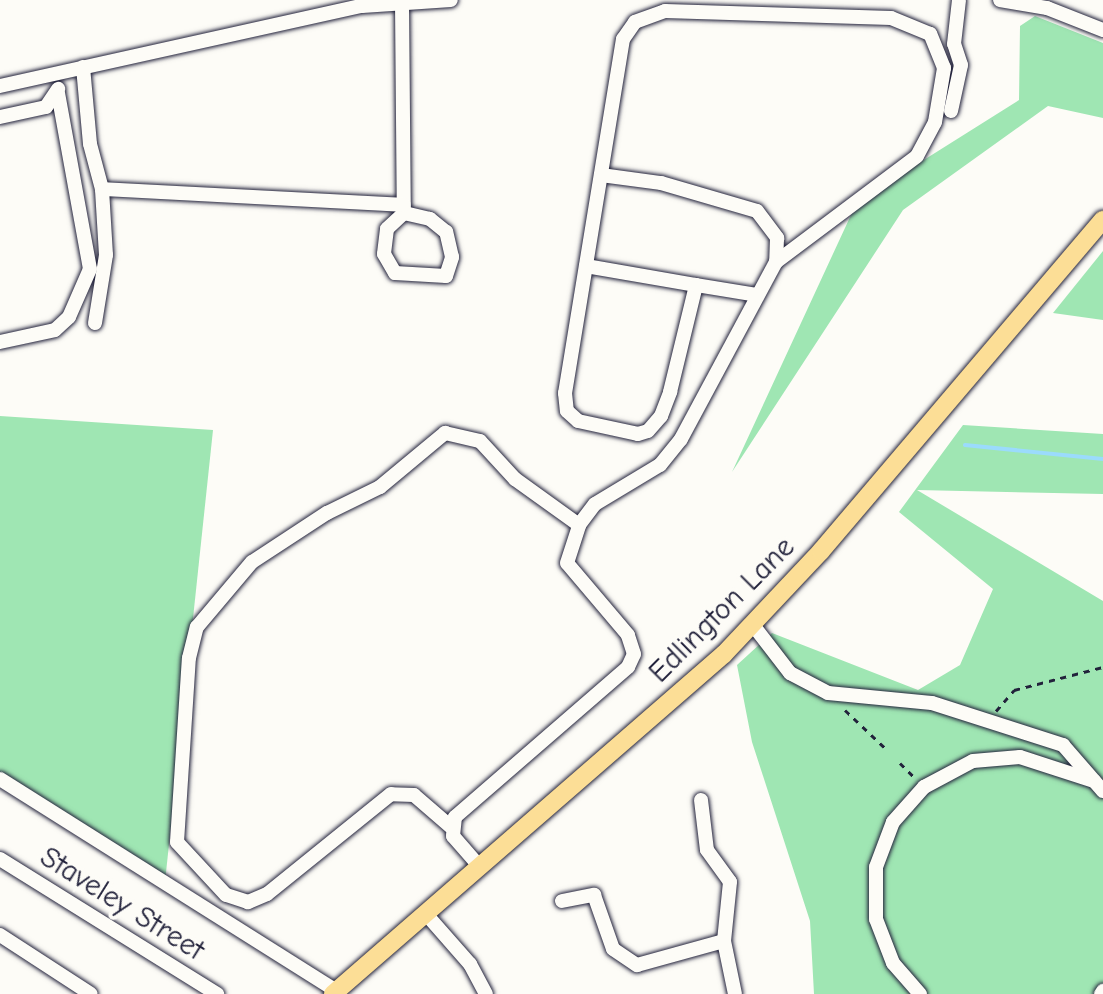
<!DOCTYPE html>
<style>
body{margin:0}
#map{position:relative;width:1103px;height:994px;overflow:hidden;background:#fdfcf7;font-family:"Comic Neue",sans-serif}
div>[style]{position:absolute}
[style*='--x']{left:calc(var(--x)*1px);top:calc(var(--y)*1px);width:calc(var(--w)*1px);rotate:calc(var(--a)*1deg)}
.green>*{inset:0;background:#9fe6b3}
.stream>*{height:4px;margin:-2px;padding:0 2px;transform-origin:2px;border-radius:2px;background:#9bdbfc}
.path>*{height:3px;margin-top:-1.5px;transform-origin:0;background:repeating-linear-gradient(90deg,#22223b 0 6px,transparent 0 12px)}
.roads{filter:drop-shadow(0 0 2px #22223b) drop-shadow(0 0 2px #22223b)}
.minor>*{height:14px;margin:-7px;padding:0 7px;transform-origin:7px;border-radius:7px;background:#fdfcf7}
.major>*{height:18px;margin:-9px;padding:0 9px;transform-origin:9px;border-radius:9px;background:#fcde96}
span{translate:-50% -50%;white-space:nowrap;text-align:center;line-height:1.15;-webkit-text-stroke:8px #fdfcf7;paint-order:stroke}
.street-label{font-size:30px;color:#22223b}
</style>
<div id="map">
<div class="green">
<div style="clip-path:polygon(1035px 16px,1103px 43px,1103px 118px,1048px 106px,903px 210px,732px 472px,857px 202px,1019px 100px,1020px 26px)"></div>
<div style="clip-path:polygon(1103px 251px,1103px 320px,1053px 313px)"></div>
<div style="clip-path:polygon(0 416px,213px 430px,165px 882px,0 777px)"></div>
<div style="clip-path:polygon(963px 425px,1103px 434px,1103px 494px,917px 490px,1103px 601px,1103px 994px,814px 994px,810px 921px,752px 742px,737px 665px,772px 633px,918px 690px,960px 665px,993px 589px,899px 512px)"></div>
</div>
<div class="stream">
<div style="--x:965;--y:445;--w:139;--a:5.8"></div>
</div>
<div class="path">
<div style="--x:845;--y:710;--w:54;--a:43.5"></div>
<div style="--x:996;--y:711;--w:28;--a:-49"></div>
<div style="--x:1014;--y:690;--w:92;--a:-14.5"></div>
<div style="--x:900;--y:763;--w:20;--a:45"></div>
</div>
<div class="roads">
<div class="minor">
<div style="--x:1000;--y:0;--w:48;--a:9.7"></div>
<div style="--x:1047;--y:8;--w:60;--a:21.4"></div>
<div style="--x:402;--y:3;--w:210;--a:89.5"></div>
<div style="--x:404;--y:213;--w:23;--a:137"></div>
<div style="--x:387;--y:229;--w:25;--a:97"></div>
<div style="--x:384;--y:254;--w:22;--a:60"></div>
<div style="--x:395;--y:273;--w:51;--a:3.4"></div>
<div style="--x:446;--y:276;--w:20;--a:-72"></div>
<div style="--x:452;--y:257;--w:26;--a:-103"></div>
<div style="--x:446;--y:232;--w:21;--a:-141"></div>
<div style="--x:430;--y:219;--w:27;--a:-167"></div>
<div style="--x:83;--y:67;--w:77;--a:84.8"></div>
<div style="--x:90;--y:144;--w:47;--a:75.1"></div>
<div style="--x:102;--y:189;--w:302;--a:3"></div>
<div style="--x:0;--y:86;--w:371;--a:-12.5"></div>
<div style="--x:362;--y:6;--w:89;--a:-3.9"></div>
<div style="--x:951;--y:111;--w:47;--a:-77.7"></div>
<div style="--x:961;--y:65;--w:22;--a:-108"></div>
<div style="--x:954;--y:44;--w:44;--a:-83.5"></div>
<div style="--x:0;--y:117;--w:47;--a:-12.3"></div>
<div style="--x:46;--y:107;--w:22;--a:-56"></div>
<div style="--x:601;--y:175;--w:61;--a:7.6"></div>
<div style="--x:661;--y:183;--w:100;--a:16.3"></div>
<div style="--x:757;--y:211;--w:34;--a:53"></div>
<div style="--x:777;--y:238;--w:24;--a:92"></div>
<div style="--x:586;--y:266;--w:112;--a:9.8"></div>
<div style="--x:95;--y:323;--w:69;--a:-80.8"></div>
<div style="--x:106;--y:255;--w:66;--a:-93.5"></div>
<div style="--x:0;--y:342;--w:56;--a:-12.3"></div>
<div style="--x:55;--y:330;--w:19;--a:-43"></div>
<div style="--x:69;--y:317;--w:52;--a:-66.4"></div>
<div style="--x:90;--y:269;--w:179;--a:-100.3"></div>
<div style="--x:753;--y:625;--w:61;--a:52.4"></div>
<div style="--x:790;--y:673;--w:43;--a:27.8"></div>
<div style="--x:828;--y:693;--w:104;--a:5.5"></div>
<div style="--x:932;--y:703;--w:138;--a:17.8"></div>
<div style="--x:1063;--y:745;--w:61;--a:49"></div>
<div style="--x:0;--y:779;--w:398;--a:32.2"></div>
<div style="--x:701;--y:800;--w:50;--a:83.2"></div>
<div style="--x:707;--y:850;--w:39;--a:54"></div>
<div style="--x:730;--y:882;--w:59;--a:95.8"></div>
<div style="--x:724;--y:941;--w:54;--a:78.3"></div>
<div style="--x:451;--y:827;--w:49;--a:-139.1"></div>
<div style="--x:414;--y:795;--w:23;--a:-178"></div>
<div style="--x:391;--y:794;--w:159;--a:141.1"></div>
<div style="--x:267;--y:894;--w:21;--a:157"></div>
<div style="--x:248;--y:902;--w:23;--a:-162"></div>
<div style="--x:226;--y:895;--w:72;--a:-132.8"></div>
<div style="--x:177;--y:842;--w:184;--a:-86.3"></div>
<div style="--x:189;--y:658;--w:32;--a:-76"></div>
<div style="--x:197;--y:627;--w:85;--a:-49.8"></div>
<div style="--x:252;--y:562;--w:90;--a:-33.2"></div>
<div style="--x:327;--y:513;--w:59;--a:-26.1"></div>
<div style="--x:380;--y:487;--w:85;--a:-39.7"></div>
<div style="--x:445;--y:433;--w:36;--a:13"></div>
<div style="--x:480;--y:441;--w:52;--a:47.4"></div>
<div style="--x:515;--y:479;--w:79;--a:35.7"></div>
<div style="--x:0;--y:859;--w:256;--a:31.9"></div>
<div style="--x:480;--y:867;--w:41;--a:-131.1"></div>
<div style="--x:453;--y:836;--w:19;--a:-84"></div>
<div style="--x:455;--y:817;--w:229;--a:-40.9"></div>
<div style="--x:628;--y:667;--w:14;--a:-65"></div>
<div style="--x:634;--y:654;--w:20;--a:-108"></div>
<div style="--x:628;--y:635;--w:94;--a:-130.3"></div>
<div style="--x:567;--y:563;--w:40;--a:-72"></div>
<div style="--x:579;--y:525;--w:26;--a:-53"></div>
<div style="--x:595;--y:504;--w:76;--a:-31"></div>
<div style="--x:660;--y:465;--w:33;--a:-51"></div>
<div style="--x:681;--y:439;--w:201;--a:-61.8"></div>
<div style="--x:776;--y:262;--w:176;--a:-36.9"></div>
<div style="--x:917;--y:156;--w:38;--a:-62"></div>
<div style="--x:935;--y:122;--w:55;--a:-80.5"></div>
<div style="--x:944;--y:68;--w:37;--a:-112"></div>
<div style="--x:930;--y:34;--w:42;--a:-157.7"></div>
<div style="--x:891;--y:18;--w:226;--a:-178.2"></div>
<div style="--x:665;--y:11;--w:32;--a:160"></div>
<div style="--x:635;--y:22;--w:21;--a:125"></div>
<div style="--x:623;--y:39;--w:359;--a:99.3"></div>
<div style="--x:565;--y:393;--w:18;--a:84"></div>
<div style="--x:567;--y:411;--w:15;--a:42"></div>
<div style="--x:578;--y:421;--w:61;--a:12.2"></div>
<div style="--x:638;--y:434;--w:10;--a:-17"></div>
<div style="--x:648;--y:431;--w:20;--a:-49"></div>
<div style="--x:661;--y:416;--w:26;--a:-69"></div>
<div style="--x:670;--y:392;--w:110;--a:-76.3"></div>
<div style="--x:696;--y:285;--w:62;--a:9.3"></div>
<div style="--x:562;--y:901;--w:33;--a:-11"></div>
<div style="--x:594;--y:895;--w:57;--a:70.6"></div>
<div style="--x:613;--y:949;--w:29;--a:34"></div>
<div style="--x:637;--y:965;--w:90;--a:-15.4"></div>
<div style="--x:426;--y:914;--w:67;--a:48.7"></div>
<div style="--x:470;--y:964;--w:34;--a:62"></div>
<div style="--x:0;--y:935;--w:108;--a:33"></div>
<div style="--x:920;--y:994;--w:41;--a:-131.1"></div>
<div style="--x:893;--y:963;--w:47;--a:-111.1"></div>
<div style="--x:876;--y:919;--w:52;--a:-90"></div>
<div style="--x:876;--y:867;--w:48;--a:-69.3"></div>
<div style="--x:893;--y:822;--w:47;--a:-48.5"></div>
<div style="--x:924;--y:787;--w:55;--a:-28"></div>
<div style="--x:973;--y:761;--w:47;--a:-4.9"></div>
<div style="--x:1020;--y:757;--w:78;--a:18"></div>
<div style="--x:1101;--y:994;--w:4;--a:-56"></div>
</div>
<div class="major">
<div style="--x:333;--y:994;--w:518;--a:-41.01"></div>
<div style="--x:724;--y:654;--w:141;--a:-46.7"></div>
<div style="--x:821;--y:551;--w:435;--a:-49.6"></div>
</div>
</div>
<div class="street-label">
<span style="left:722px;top:610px;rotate:-45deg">Edlington Lane</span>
<span style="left:122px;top:904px;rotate:32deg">Staveley Street</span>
</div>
</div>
